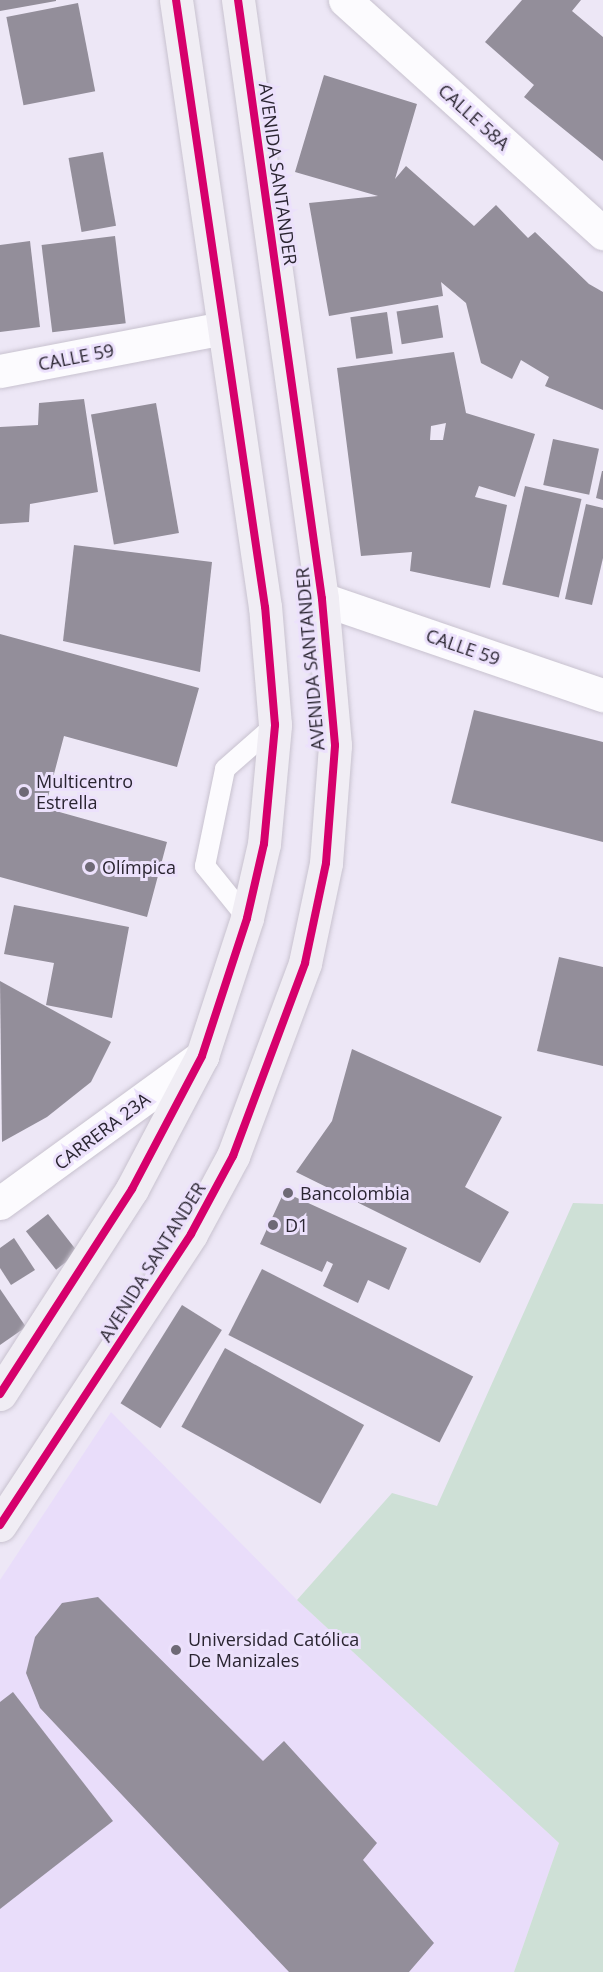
<!DOCTYPE html>
<meta charset="utf-8">
<style>
body{margin:0}
#map{position:relative;width:603px;height:1972px;overflow:hidden;background:#ede7f6;font-family:"Open Sans",sans-serif}
div>[style]{position:absolute}
[style*='--x']{left:calc(var(--x)*1px);top:calc(var(--y)*1px);width:calc(var(--w)*1px);rotate:calc(var(--a)*1deg)}
.built>*{inset:0;background:#e9ddfa}
.green>*{inset:0;background:#cee0d6}
.building>*{inset:0;background:#938e9a;transform-origin:0 0}
.roads{filter:drop-shadow(0 0 2px #c8c2cf) drop-shadow(0 0 2px #c8c2cf)}
.service>*{height:20px;margin:-10px;padding:0 10px;transform-origin:10px;border-radius:10px;background:#fcfbfe}
.minor>*{height:33px;margin:-16.5px;padding:0 16.5px;transform-origin:16.5px;border-radius:16.5px;background:#fcfbfe}
.tertiary>*{height:33px;margin:-16.5px;padding:0 16.5px;transform-origin:16.5px;border-radius:16.5px;background:#fcfbfe}
.primary>*{height:33px;margin:-16.5px;padding:0 16.5px;transform-origin:16.5px;border-radius:16.5px;background:#f0edf4}
.cycleway>*{height:8px;margin:-4px;padding:0 4px;transform-origin:4px;border-radius:4px;background:#d6006c}
.dots>*{width:16px;height:16px;translate:-50% -50%;box-sizing:border-box;border:3px solid #ece1fc;border-radius:50%}
span{translate:-50% -50%;white-space:nowrap;text-align:center;line-height:1.15;-webkit-text-stroke:6px #ece1fc;paint-order:stroke}
.street-label{font-size:18px;color:#2a2531}
.poi-label{font-size:18px;color:#2a2531}
.left{translate:0 -50%;text-align:left}
</style>
<div id="map">
<div class="built">
<div style="clip-path:polygon(111px 1412px,297px 1600px,559px 1843px,514px 1972px,0 1972px,0 1580px)"></div>
</div>
<div class="green">
<div style="clip-path:polygon(573px 1203px,603px 1204px,603px 1972px,514px 1972px,559px 1843px,297px 1600px,392px 1493px,437px 1506px)"></div>
</div>
<div class="building">
<div style="clip-path:polygon(0 0,56px 0,56px 1px,0 11px)"></div>
<div style="clip-path:polygon(522px 0,581px 0,572px 11px,603px 37px,603px 161px,524px 97px,534px 85px,485px 42px)"></div>
<div style="left:78px;top:3px;width:90px;height:73px;rotate:79deg"></div>
<div style="clip-path:polygon(324px 75px,417px 104px,395px 179px,406px 166px,474px 226px,496px 205px,528px 238px,535px 232px,589px 284px,603px 292px,603px 410px,545px 386px,549px 377px,521px 360px,512px 379px,481px 363px,466px 303px,441px 282px,443px 296px,329px 316px,309px 203px,378px 196px,295px 172px)"></div>
<div style="left:103px;top:152px;width:75px;height:35px;rotate:80deg"></div>
<div style="left:115px;top:236px;width:88px;height:74px;rotate:83deg"></div>
<div style="clip-path:polygon(30px 241px,40px 327px,0 332px,0 245px)"></div>
<div style="left:438px;top:305px;width:33px;height:42px;rotate:81deg"></div>
<div style="left:387px;top:312px;width:42px;height:37px;rotate:82deg"></div>
<div style="clip-path:polygon(evenodd,454px 352px,466px 413px,535px 434px,515px 497px,479px 486px,475px 497px,507px 505px,490px 588px,410px 571px,412px 552px,361px 556px,337px 368px,454px 352px,446px 423px,443px 440px,430px 440px,431px 426px,446px 423px)"></div>
<div style="clip-path:polygon(84px 399px,98px 492px,30px 504px,29px 522px,0 524px,0 427px,38px 425px,39px 403px)"></div>
<div style="left:156px;top:403px;width:132px;height:66px;rotate:80deg"></div>
<div style="left:553px;top:439px;width:47px;height:47px;rotate:12deg"></div>
<div style="clip-path:polygon(602px 471px,603px 471px,603px 500px,596px 498px)"></div>
<div style="left:525px;top:486px;width:58px;height:101px;rotate:13deg"></div>
<div style="clip-path:polygon(586px 504px,603px 508px,603px 558px,592px 605px,565px 599px)"></div>
<div style="clip-path:polygon(74px 545px,212px 562px,200px 672px,63px 641px)"></div>
<div style="clip-path:polygon(0 634px,199px 688px,177px 767px,64px 736px,45px 808px,167px 842px,147px 917px,0 877px)"></div>
<div style="clip-path:polygon(474px 710px,603px 742px,603px 842px,451px 803px)"></div>
<div style="clip-path:polygon(14px 905px,129px 927px,112px 1018px,46px 1005px,54px 963px,4px 954px)"></div>
<div style="clip-path:polygon(559px 957px,603px 967px,603px 1066px,537px 1051px)"></div>
<div style="clip-path:polygon(0 981px,111px 1042px,91px 1082px,47px 1117px,2px 1142px)"></div>
<div style="clip-path:polygon(352px 1049px,502px 1117px,465px 1187px,509px 1212px,480px 1263px,296px 1172px,332px 1121px)"></div>
<div style="clip-path:polygon(284px 1192px,407px 1248px,389px 1290px,368px 1280px,358px 1303px,323px 1286px,333px 1264px,327px 1261px,322px 1272px,260px 1244px)"></div>
<div style="left:48px;top:1214px;width:49px;height:28px;rotate:52deg"></div>
<div style="clip-path:polygon(14px 1238px,35px 1270px,11px 1285px,0 1268px,0 1248px)"></div>
<div style="left:262px;top:1269px;width:237px;height:74px;rotate:27deg"></div>
<div style="clip-path:polygon(0 1289px,26px 1327px,0 1345px)"></div>
<div style="left:182px;top:1305px;width:47px;height:116px;rotate:32deg"></div>
<div style="left:225px;top:1348px;width:159px;height:90px;rotate:29deg"></div>
<div style="clip-path:polygon(98px 1597px,263px 1761px,284px 1741px,377px 1843px,363px 1860px,434px 1943px,409px 1972px,289px 1972px,40px 1708px,26px 1673px,35px 1637px,62px 1603px)"></div>
<div style="clip-path:polygon(13px 1692px,113px 1821px,0 1909px,0 1702px)"></div>
</div>
<div class="roads">
<div class="service">
<div style="--x:247;--y:918;--w:67;--a:-128.9"></div>
<div style="--x:205;--y:866;--w:99;--a:-78.3"></div>
<div style="--x:225;--y:769;--w:67;--a:-41.3"></div>
</div>
<div class="minor">
<div style="--x:0;--y:371;--w:227;--a:-10.9"></div>
<div style="--x:0;--y:1203;--w:250;--a:-36"></div>
</div>
<div class="tertiary">
<div style="--x:345;--y:0;--w:348;--a:42.1"></div>
<div style="--x:322;--y:599;--w:297;--a:18.9"></div>
</div>
<div class="primary">
<div style="--x:0;--y:1394;--w:244;--a:-57.2"></div>
<div style="--x:132;--y:1189;--w:150;--a:-62.2"></div>
<div style="--x:202;--y:1056;--w:145;--a:-71.9"></div>
<div style="--x:247;--y:918;--w:76;--a:-77.1"></div>
<div style="--x:264;--y:844;--w:120;--a:-84.7"></div>
<div style="--x:275;--y:725;--w:118;--a:-94.8"></div>
<div style="--x:265;--y:607;--w:613;--a:-98.34"></div>
<div style="--x:0;--y:1525;--w:348;--a:-56.7"></div>
<div style="--x:191;--y:1234;--w:89;--a:-61.7"></div>
<div style="--x:233;--y:1156;--w:206;--a:-69.5"></div>
<div style="--x:305;--y:963;--w:102;--a:-78.1"></div>
<div style="--x:326;--y:863;--w:118;--a:-85.6"></div>
<div style="--x:335;--y:745;--w:147;--a:-95.1"></div>
<div style="--x:322;--y:599;--w:605;--a:-97.98"></div>
</div>
</div>
<div class="cycleway">
<div style="--x:0;--y:1394;--w:244;--a:-57.2"></div>
<div style="--x:132;--y:1189;--w:150;--a:-62.2"></div>
<div style="--x:202;--y:1056;--w:145;--a:-71.9"></div>
<div style="--x:247;--y:918;--w:76;--a:-77.1"></div>
<div style="--x:264;--y:844;--w:120;--a:-84.7"></div>
<div style="--x:275;--y:725;--w:118;--a:-94.8"></div>
<div style="--x:265;--y:607;--w:613;--a:-98.34"></div>
<div style="--x:0;--y:1525;--w:348;--a:-56.7"></div>
<div style="--x:191;--y:1234;--w:89;--a:-61.7"></div>
<div style="--x:233;--y:1156;--w:206;--a:-69.5"></div>
<div style="--x:305;--y:963;--w:102;--a:-78.1"></div>
<div style="--x:326;--y:863;--w:118;--a:-85.6"></div>
<div style="--x:335;--y:745;--w:147;--a:-95.1"></div>
<div style="--x:322;--y:599;--w:605;--a:-97.98"></div>
</div>
<div class="dots">
<div style="left:24px;top:792px;background:#6e6976"></div>
<div style="left:90px;top:867px;background:#6e6976"></div>
<div style="left:288px;top:1193px;background:#6e6976"></div>
<div style="left:273px;top:1225px;background:#6e6976"></div>
<div style="left:176px;top:1650px;background:#6e6976"></div>
</div>
<div class="street-label">
<span style="left:474px;top:117px;rotate:42deg">CALLE 58A</span>
<span style="left:278px;top:174px;rotate:82deg">AVENIDA SANTANDER</span>
<span style="left:76px;top:357px;rotate:-11deg">CALLE 59</span>
<span style="left:463px;top:647px;rotate:19deg">CALLE 59</span>
<span style="left:310px;top:659px;rotate:-95deg">AVENIDA SANTANDER</span>
<span style="left:102px;top:1131px;rotate:-37deg">CARRERA 23A</span>
<span style="left:152px;top:1262px;rotate:-58deg">AVENIDA SANTANDER</span>
</div>
<div class="poi-label">
<span class="left" style="left:36px;top:792px">Multicentro<br>Estrella</span>
<span class="left" style="left:102px;top:867px">Olímpica</span>
<span class="left" style="left:300px;top:1193px">Bancolombia</span>
<span class="left" style="left:285px;top:1225px">D1</span>
<span class="left" style="left:188px;top:1650px">Universidad Católica<br>De Manizales</span>
</div>
</div>
